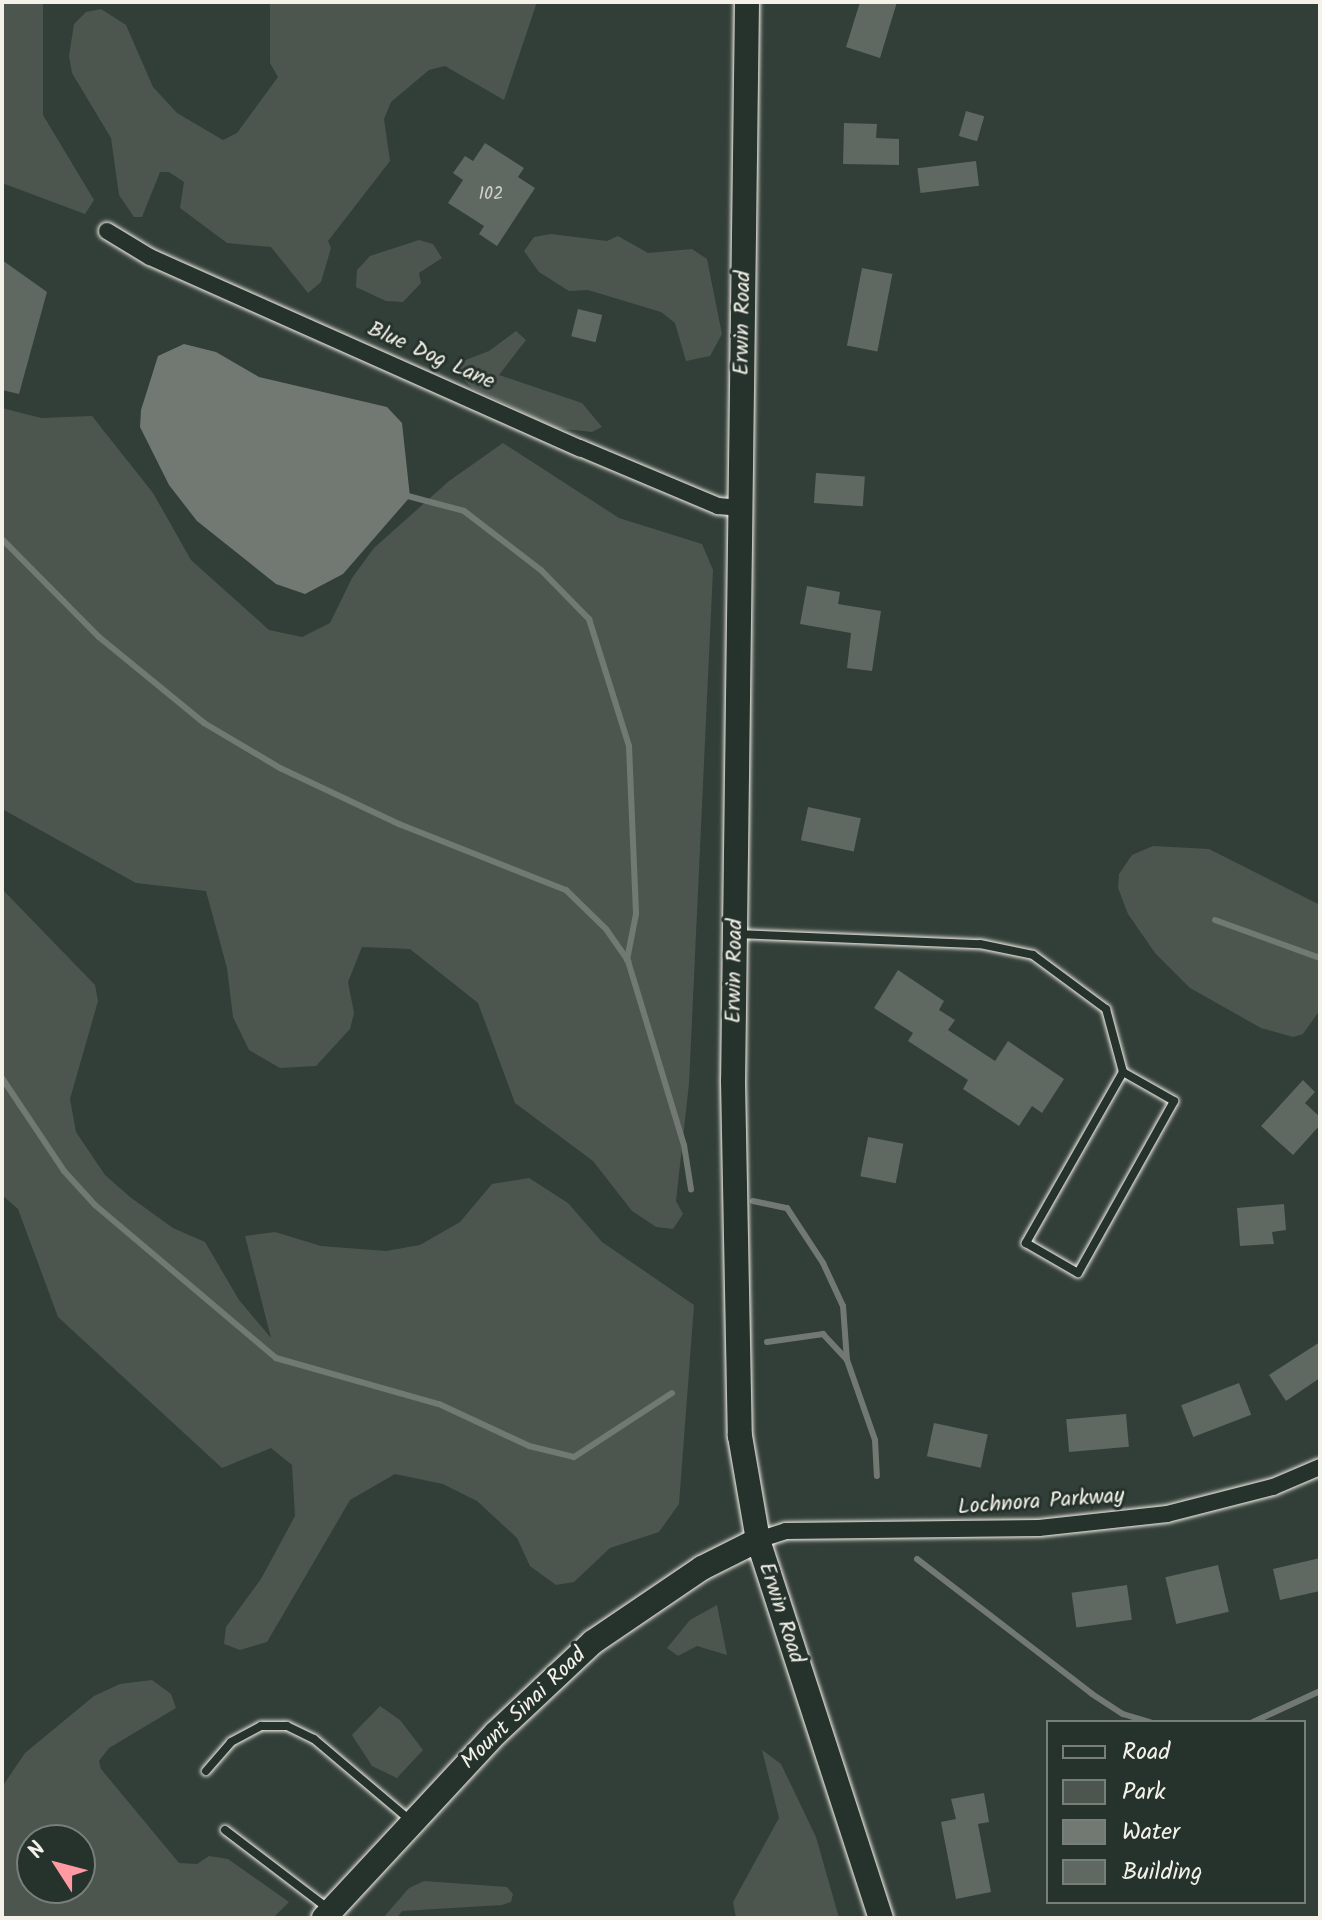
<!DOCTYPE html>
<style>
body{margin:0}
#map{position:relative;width:1322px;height:1920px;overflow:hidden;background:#323e38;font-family:Kalam,sans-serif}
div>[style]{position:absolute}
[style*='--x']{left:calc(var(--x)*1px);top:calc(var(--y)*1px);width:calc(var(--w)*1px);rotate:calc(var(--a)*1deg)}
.green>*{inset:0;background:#4c564f}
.water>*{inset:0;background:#727972}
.stream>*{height:6px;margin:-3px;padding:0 3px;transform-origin:3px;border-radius:3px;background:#727972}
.building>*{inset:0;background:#5f6861;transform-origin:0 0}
.roads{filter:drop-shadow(0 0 2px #f4f1e8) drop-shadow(0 0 2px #f4f1e8)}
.lane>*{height:8px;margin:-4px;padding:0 4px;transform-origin:4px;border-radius:4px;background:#26332d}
.street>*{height:16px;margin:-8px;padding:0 8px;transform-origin:8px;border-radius:8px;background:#26332d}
.secondary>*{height:24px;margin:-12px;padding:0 12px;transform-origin:12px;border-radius:12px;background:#26332d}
span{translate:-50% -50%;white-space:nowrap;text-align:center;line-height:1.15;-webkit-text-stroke:6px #26332d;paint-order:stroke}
.number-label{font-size:18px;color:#cfcfc6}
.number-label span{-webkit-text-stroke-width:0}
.street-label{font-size:22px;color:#f4f1e8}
.frame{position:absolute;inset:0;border:4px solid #f4f1e8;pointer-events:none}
.legend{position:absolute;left:1046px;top:1720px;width:260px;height:184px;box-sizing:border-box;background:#26332d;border:2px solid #787f78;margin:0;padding:10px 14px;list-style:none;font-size:24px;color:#f4f1e8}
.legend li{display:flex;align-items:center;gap:16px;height:40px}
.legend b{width:40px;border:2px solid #787f78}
.north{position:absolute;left:16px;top:1824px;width:80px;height:80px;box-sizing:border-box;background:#26332d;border:2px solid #787f78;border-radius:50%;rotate:306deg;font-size:22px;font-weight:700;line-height:32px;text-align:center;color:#f4f1e8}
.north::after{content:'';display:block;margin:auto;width:28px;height:36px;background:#ff9aa2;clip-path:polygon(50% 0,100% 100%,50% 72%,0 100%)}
</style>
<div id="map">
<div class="green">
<div style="clip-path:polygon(2px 2px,43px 2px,43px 115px,94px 200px,85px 214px,2px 183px)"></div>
<div style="clip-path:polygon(270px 2px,537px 2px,504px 100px,445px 66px,429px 70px,391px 102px,384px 119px,390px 161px,328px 241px,331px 248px,321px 282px,308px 293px,271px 247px,227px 243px,180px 208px,184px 182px,169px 172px,160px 172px,142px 217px,134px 217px,119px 195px,111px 138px,72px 73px,69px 56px,74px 24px,86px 12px,101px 9px,126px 25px,153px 87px,177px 113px,223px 140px,237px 133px,278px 77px,270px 63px)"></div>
<div style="clip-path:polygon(551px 234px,607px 241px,618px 236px,648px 253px,692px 249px,707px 259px,722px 334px,710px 356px,686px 361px,675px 323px,661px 312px,588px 290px,569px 291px,539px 272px,524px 251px,534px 237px)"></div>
<div style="clip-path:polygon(419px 240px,433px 244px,442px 258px,419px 273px,421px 283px,403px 302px,386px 301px,356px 287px,357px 270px,370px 256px)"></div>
<div style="clip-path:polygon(516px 331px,526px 340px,499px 375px,582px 403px,602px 427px,592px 432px,556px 428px,472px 388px,455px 370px,458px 363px,489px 351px)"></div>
<div style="clip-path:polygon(2px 408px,41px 418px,92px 416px,153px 493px,191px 560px,269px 630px,302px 637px,330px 623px,352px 578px,374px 548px,449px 481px,503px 443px,619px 518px,702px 544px,713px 570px,689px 1084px,676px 1201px,683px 1214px,673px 1229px,656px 1227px,632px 1211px,593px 1161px,515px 1103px,478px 1003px,410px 949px,362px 947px,348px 982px,354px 1013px,350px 1029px,316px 1066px,280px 1068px,249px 1050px,233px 1017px,227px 968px,206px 891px,136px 883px,2px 809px)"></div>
<div style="clip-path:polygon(1153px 846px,1209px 849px,1320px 905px,1320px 1010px,1303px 1034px,1293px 1037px,1261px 1028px,1190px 988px,1155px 953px,1128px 914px,1118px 888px,1119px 874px,1132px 855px)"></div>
<div style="clip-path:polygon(2px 889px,95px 985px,98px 1001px,70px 1099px,76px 1132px,105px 1175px,130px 1197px,173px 1228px,205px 1242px,239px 1300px,271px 1338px,245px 1236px,275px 1232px,321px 1246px,386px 1251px,420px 1245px,460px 1222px,492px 1184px,529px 1178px,568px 1203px,602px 1242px,694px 1305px,679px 1504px,659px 1532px,610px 1548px,574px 1582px,556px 1585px,530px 1566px,517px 1538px,477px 1501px,443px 1484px,395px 1474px,350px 1500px,267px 1642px,240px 1650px,224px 1644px,226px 1627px,261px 1579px,295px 1516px,292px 1465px,271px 1448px,222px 1468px,58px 1317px,18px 1209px,2px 1195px)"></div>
<div style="clip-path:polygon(717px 1605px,727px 1655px,697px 1646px,678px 1656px,667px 1648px,690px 1620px)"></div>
<div style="clip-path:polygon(evenodd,152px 1680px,171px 1694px,176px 1708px,109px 1748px,99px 1761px,101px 1769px,179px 1863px,197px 1864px,209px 1856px,228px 1859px,289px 1902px,273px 1918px,2px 1918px,2px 1787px,25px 1753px,94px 1696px,120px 1684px,152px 1680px,80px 1840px,80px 1888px,32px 1888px,32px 1840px,80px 1840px)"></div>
<div style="clip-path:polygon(380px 1706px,400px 1720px,423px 1750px,397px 1778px,372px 1766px,352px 1735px)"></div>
<div style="clip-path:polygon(762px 1750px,781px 1764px,816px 1837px,839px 1918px,736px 1918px,733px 1902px,779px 1818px)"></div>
<div style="clip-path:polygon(424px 1881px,507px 1887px,513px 1894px,511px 1902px,502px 1905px,402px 1911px,397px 1918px,383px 1918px,409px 1888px)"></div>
</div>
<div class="water">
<div style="clip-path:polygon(184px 344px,216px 352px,259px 377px,387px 407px,402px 423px,410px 497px,343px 574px,305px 594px,276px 584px,197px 521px,169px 485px,140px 427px,141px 410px,158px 356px)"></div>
</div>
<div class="stream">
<div style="--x:404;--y:495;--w:62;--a:14.9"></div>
<div style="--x:464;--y:511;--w:97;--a:37.5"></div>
<div style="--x:541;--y:570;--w:69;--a:45.6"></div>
<div style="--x:589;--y:619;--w:133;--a:72.5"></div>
<div style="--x:629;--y:746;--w:168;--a:87.6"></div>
<div style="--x:636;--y:914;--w:47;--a:101.1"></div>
<div style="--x:2;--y:539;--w:138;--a:45.3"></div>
<div style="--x:99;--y:637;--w:136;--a:39.3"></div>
<div style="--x:204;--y:723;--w:88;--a:30.6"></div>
<div style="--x:280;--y:768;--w:132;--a:25.2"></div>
<div style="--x:399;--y:824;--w:180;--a:21.6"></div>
<div style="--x:566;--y:890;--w:56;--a:44.3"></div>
<div style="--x:606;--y:929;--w:39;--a:55"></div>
<div style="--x:628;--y:961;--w:192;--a:73.1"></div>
<div style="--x:684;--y:1145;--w:45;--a:81"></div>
<div style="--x:1215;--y:920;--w:112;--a:19.9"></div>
<div style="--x:2;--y:1078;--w:112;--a:56.3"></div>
<div style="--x:64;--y:1171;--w:46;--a:47.6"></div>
<div style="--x:95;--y:1205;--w:237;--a:40.2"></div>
<div style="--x:276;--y:1358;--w:169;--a:15.8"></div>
<div style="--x:439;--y:1404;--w:99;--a:25"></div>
<div style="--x:529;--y:1446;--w:46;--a:13.7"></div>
<div style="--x:574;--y:1457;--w:117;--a:-33.1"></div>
<div style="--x:753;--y:1201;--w:35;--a:12"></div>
<div style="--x:787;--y:1208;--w:66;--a:56.8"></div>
<div style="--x:823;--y:1263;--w:47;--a:65.1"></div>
<div style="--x:843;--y:1306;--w:54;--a:85.8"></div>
<div style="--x:847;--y:1360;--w:85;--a:70.7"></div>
<div style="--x:875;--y:1440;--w:36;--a:87"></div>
<div style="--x:767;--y:1342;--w:57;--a:-8.1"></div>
<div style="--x:823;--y:1334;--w:35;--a:47"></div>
<div style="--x:917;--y:1559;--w:221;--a:37.6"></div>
<div style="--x:1092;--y:1694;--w:37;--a:33"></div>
<div style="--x:1123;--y:1714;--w:28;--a:17"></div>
<div style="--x:1253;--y:1722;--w:74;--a:-24.8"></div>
</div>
<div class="building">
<div style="clip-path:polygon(860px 2px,897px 2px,880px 58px,846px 47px)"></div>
<div style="left:966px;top:111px;width:19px;height:26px;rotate:16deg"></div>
<div style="clip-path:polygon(844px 123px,877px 124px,876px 138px,899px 139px,899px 165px,843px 164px)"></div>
<div style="clip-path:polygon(485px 143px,524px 168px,518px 177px,535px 188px,497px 246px,479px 234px,484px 226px,448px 203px,463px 180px,453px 173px,465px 156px,473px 161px)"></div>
<div style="left:976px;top:161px;width:25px;height:59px;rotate:83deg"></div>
<div style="clip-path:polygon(2px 260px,47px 292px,19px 394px,2px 390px)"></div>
<div style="left:862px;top:268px;width:31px;height:79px;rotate:11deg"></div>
<div style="left:578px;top:309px;width:25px;height:28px;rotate:14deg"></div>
<div style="left:816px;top:473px;width:49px;height:30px;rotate:4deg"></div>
<div style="clip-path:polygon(807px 586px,840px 592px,838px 604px,881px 611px,872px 671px,847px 668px,851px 633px,800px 624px)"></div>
<div style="left:808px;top:807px;width:54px;height:34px;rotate:12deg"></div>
<div style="clip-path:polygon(898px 970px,944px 1001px,939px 1010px,955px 1020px,948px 1030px,995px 1061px,1008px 1041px,1064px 1079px,1042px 1113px,1032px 1106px,1019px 1126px,963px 1089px,968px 1080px,908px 1041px,913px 1033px,874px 1008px)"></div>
<div style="clip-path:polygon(1303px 1080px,1315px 1092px,1305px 1103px,1320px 1117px,1320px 1125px,1293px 1155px,1261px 1126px)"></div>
<div style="left:868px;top:1137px;width:36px;height:40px;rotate:11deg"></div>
<div style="clip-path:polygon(1284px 1204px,1286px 1230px,1272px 1232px,1274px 1244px,1240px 1246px,1237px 1208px)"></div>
<div style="clip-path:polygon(1320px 1342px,1320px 1378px,1286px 1401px,1269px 1375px)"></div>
<div style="left:1239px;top:1383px;width:34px;height:62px;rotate:69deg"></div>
<div style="left:1126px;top:1414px;width:33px;height:60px;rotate:85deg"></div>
<div style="left:934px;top:1423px;width:55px;height:34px;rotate:12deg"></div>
<div style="clip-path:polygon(1320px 1558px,1320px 1591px,1280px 1600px,1273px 1569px)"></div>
<div style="left:1218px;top:1565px;width:48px;height:54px;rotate:77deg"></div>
<div style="left:1127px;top:1585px;width:35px;height:56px;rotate:82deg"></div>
<div style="clip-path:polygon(984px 1793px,989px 1822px,978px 1824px,991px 1892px,956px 1899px,941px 1822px,956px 1819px,951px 1799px)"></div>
</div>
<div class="roads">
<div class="lane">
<div style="--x:737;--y:934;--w:243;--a:2.4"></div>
<div style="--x:980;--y:944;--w:54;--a:11.7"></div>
<div style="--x:1033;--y:955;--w:91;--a:36.5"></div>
<div style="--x:1106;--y:1009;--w:65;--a:74.9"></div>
<div style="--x:1123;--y:1072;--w:197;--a:119.6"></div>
<div style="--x:1026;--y:1243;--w:60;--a:30"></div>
<div style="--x:1078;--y:1273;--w:197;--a:-60.8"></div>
<div style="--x:1174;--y:1101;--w:59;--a:-150.4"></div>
<div style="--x:206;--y:1771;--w:38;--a:-49"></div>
<div style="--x:231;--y:1742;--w:34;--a:-28"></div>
<div style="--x:261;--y:1726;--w:26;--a:0"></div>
<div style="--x:287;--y:1726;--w:30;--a:26"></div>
<div style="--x:314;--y:1739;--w:127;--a:40.2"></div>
<div style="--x:225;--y:1830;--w:132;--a:37.3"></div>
</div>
<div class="street">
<div style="--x:107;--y:231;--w:50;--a:31.2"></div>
<div style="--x:150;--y:257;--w:471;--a:24"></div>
<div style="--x:580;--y:448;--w:150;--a:22.8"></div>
<div style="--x:718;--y:506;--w:23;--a:5"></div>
<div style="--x:758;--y:1540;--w:29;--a:-18"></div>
<div style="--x:786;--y:1531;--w:253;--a:-0.7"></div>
<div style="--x:1039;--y:1528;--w:129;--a:-6.2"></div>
<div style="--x:1167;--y:1514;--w:109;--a:-14.3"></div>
<div style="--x:1273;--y:1487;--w:51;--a:-23.1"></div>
</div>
<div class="secondary">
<div style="--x:747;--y:2;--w:1079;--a:90.74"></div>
<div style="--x:733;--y:1081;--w:355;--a:88.9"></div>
<div style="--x:740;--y:1436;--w:106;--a:80.2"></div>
<div style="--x:758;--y:1540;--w:398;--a:72"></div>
<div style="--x:324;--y:1918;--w:253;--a:-47.1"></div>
<div style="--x:496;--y:1733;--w:133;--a:-43.2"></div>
<div style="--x:593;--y:1642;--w:132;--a:-34.2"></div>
<div style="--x:702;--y:1568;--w:63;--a:-26.6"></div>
</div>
</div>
<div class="number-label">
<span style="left:491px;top:195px">102</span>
</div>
<div class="street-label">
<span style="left:743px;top:323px;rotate:-89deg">Erwin Road</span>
<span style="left:431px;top:356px;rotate:24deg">Blue Dog Lane</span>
<span style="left:735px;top:971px;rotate:-89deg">Erwin Road</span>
<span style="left:1041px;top:1502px;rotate:-4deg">Lochnora Parkway</span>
<span style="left:781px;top:1613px;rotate:72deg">Erwin Road</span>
<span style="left:524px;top:1709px;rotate:-44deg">Mount Sinai Road</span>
</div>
<div class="frame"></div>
<ul class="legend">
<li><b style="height:10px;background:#26332d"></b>Road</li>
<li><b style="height:22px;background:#4c564f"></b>Park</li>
<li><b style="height:22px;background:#727972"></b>Water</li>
<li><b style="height:22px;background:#5f6861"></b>Building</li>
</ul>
<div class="north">N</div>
</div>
